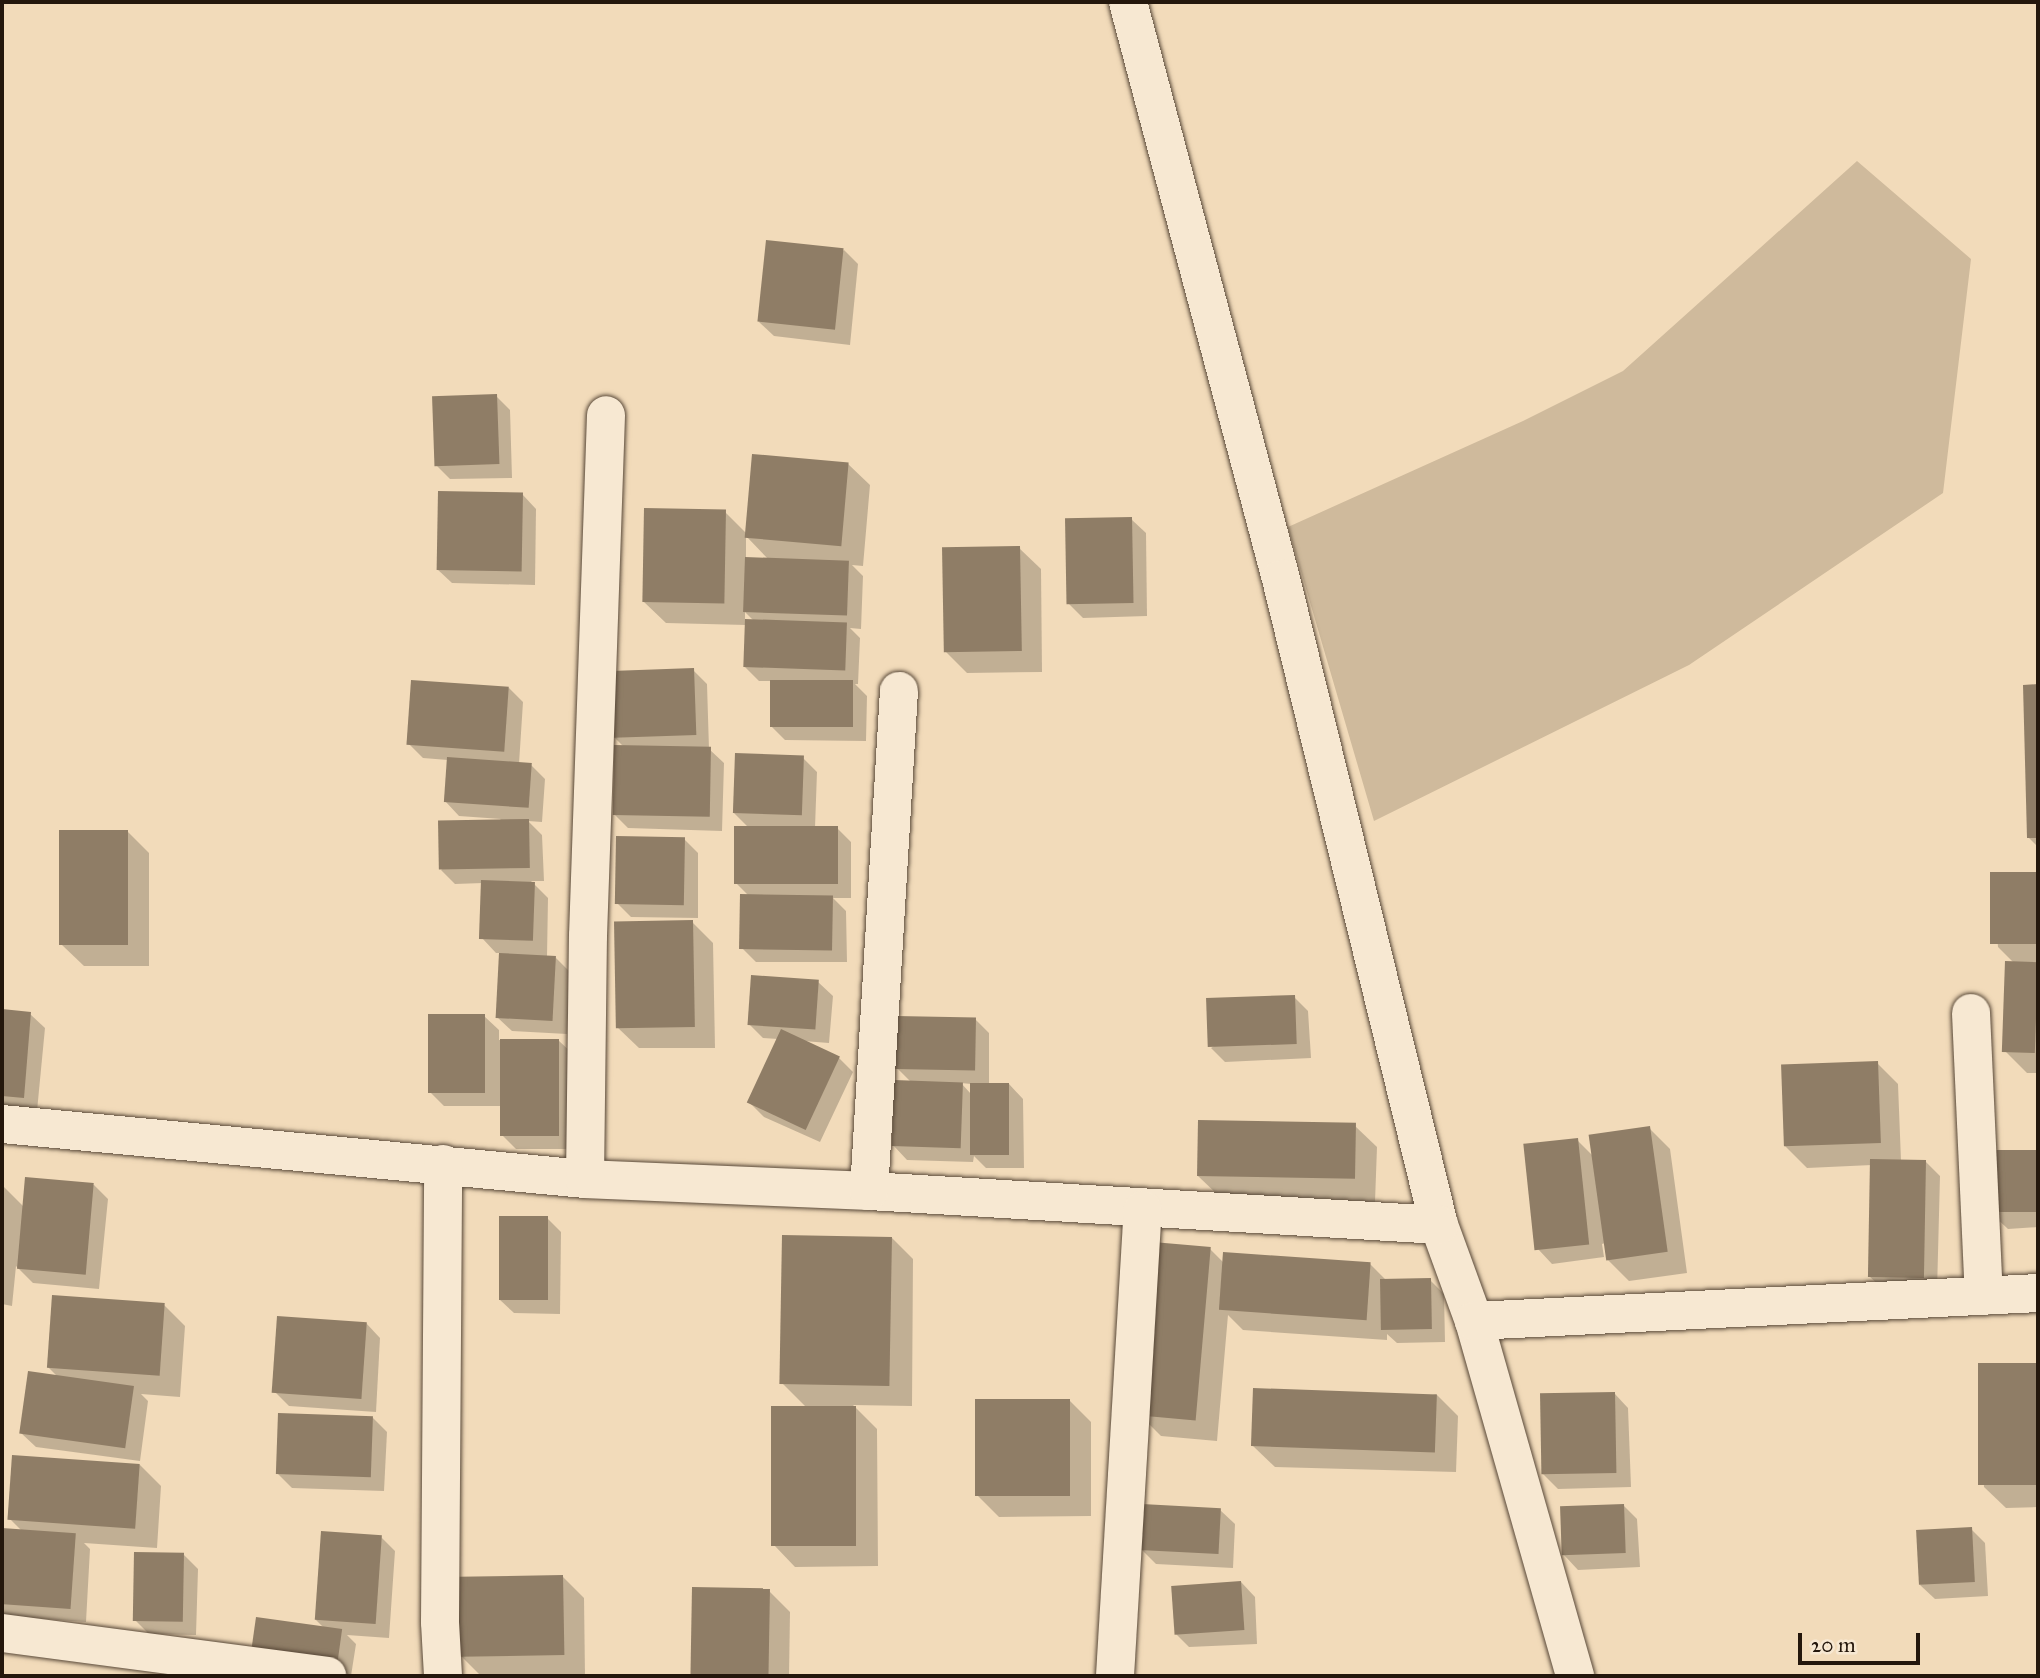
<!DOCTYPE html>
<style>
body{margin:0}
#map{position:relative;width:2040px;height:1678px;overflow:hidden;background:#f2dbba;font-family:"IM FELL Great Primer",serif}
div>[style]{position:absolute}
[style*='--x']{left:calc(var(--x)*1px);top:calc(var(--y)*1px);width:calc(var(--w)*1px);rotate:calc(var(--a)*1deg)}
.green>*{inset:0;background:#cfba9c}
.shadow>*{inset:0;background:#0003}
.building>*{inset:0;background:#8f7d66;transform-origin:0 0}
.roads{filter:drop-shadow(0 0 2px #584838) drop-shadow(0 0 2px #584838)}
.minor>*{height:38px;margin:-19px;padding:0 19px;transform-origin:19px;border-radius:19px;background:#f7e8d2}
span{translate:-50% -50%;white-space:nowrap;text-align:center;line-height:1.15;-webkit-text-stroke:7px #f7e8d2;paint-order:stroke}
.frame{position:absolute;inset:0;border:4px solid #24170c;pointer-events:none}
.scale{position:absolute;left:1798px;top:1633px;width:122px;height:32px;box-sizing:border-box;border:4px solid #24170c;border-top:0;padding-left:9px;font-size:21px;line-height:24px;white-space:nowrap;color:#24170c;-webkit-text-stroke:5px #f7e8d2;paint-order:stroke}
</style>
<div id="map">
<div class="green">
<div style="clip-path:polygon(1857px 161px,1971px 259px,1943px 493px,1689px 665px,1374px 821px,1288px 527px,1523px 421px,1623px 371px)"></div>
</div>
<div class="shadow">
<div style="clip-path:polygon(844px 250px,858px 264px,850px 345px,774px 336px,759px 322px)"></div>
<div style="clip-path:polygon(496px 396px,510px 410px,512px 478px,450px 479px,436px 465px)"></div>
<div style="clip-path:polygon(evenodd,848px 464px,870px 485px,863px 566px,852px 565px,863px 576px,861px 629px,850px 628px,860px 638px,858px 684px,855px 684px,867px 696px,866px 741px,785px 740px,771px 726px,771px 681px,759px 681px,745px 667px,746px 625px,666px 623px,644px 602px,725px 512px,747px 534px,848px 464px,746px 536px,769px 560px,746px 559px,746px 536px,848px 464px,745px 612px,754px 621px,745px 621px,745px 612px)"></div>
<div style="clip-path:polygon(522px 494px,536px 509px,535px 585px,452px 583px,437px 569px)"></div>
<div style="clip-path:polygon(1131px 519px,1146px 533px,1147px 616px,1083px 618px,1069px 604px)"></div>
<div style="clip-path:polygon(1019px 548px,1041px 569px,1042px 672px,967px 673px,945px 651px)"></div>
<div style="clip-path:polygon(693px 670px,707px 684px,709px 749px,724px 763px,722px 831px,628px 828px,614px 814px,624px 747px,614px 737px)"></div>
<div style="clip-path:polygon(2038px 686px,2038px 847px,2029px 838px,2025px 687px)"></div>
<div style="clip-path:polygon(509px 688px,523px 702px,519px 764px,531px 765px,545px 779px,542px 822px,528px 821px,542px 835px,544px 881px,531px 881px,548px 898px,547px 957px,555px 957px,570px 972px,567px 1034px,512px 1031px,497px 1017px,500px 953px,496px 953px,482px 938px,483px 883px,455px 884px,441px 870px,501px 819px,459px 816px,445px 801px,448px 760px,423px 758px,409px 744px)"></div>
<div style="clip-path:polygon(803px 758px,817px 772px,815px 828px,837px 828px,851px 842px,851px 898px,833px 898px,846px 911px,847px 962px,756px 962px,742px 948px,749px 896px,736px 883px,749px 828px,734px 813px)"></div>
<div style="clip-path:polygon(128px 832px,149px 853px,149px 966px,84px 966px,62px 945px)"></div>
<div style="clip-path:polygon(684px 839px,698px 853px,698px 918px,631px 917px,617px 903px)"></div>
<div style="clip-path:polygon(2038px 874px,2038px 1073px,2027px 1073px,2005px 1051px,2014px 963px,1998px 947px,1992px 878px)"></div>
<div style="clip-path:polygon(692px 922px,713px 943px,715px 1048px,639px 1048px,617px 1027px)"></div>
<div style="clip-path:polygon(818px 982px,833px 996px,829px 1043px,803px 1041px,839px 1058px,853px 1072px,820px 1142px,764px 1117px,750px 1103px,778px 1039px,763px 1038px,749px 1024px)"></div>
<div style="clip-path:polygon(1294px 997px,1308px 1011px,1311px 1058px,1225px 1062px,1211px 1048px)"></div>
<div style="clip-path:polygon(2px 1011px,30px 1014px,45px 1028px,37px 1111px,2px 1108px)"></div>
<div style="clip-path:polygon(484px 1016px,499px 1030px,499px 1040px,558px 1040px,573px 1054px,573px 1149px,516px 1149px,502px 1135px,502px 1106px,444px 1106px,430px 1092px)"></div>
<div style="clip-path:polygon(evenodd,975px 1019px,989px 1033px,989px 1084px,1009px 1084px,1023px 1099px,1024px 1168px,986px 1168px,974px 1156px,973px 1162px,907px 1160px,893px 1145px,911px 1082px,897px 1068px,975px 1019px,961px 1083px,971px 1084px,971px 1094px,961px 1083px)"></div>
<div style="clip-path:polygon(1877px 1063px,1898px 1084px,1901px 1161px,1926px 1162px,1940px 1176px,1937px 1292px,1884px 1290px,1869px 1276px,1872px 1165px,1807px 1168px,1785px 1146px)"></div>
<div style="clip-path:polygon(1355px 1126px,1377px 1147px,1375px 1202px,1220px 1197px,1198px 1176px)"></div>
<div style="clip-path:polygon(1649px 1128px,1670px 1149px,1687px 1273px,1629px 1281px,1607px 1259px,1605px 1243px,1602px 1244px,1604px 1257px,1552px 1264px,1538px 1249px,1577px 1140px,1594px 1157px)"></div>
<div style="clip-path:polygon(2038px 1152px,2038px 1227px,2008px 1229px,1993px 1215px,1989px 1155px)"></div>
<div style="clip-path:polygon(2px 1185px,24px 1207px,94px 1185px,108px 1199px,99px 1289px,33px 1283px,16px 1266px,12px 1306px,2px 1304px)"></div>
<div style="clip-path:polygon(547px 1218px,561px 1232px,560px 1314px,514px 1313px,499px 1299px)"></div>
<div style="clip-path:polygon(892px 1238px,913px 1259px,912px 1406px,853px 1405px,877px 1429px,878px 1566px,795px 1567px,774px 1545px,807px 1408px,782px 1383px)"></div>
<div style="clip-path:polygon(1210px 1249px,1224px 1263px,1370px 1264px,1386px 1280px,1430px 1280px,1444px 1294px,1445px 1342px,1397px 1343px,1387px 1334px,1387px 1340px,1243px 1330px,1228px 1315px,1217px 1441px,1161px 1436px,1139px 1414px)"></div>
<div style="clip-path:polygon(164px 1305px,185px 1326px,180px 1397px,141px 1394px,148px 1401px,140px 1461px,36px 1447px,21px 1433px,58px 1377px,48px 1367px)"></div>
<div style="clip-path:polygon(366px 1323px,380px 1338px,376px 1412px,289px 1406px,275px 1392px)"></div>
<div style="clip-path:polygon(2038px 1364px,2038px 1507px,2006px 1508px,1984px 1487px,1979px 1367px)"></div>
<div style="clip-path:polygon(1614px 1393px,1628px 1408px,1631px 1487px,1558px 1489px,1543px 1474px)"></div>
<div style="clip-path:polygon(1436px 1394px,1458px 1416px,1456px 1472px,1275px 1467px,1253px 1446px)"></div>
<div style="clip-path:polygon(1070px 1401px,1091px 1422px,1091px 1516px,999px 1517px,978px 1496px)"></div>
<div style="clip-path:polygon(373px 1418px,387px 1432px,384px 1491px,292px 1488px,278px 1474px)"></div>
<div style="clip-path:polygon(140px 1465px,161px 1486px,157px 1548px,84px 1543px,90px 1549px,86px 1622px,3px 1616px,2px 1530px,23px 1532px,10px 1519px)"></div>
<div style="clip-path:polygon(1623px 1505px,1637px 1519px,1640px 1567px,1578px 1570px,1564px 1555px)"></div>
<div style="clip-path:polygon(1220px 1510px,1235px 1524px,1233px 1568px,1156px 1564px,1142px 1550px)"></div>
<div style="clip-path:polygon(1971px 1529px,1985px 1543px,1988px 1596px,1935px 1599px,1920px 1585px)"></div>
<div style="clip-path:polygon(381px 1537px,395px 1551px,389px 1638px,347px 1635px,356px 1644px,351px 1676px,294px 1676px,324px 1628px,316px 1620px)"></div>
<div style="clip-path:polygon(184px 1555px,198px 1569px,196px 1635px,149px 1634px,135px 1620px)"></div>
<div style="clip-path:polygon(563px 1577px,584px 1598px,585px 1676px,481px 1676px,461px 1656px)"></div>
<div style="clip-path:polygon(1241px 1582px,1255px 1597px,1257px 1644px,1189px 1647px,1175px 1633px)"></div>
<div style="clip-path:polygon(693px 1589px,769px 1591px,790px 1612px,789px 1676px,691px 1676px)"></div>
</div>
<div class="building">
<div style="left:766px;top:240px;width:78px;height:82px;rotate:6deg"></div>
<div style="left:497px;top:394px;width:70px;height:65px;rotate:88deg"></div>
<div style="left:752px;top:454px;width:97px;height:84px;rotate:5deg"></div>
<div style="left:438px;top:491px;width:85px;height:79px;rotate:1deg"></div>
<div style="left:644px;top:508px;width:82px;height:94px;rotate:1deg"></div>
<div style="left:1132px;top:517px;width:86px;height:67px;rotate:89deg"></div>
<div style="left:1020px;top:546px;width:105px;height:78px;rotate:89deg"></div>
<div style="left:745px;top:557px;width:104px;height:55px;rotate:2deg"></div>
<div style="left:745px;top:619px;width:102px;height:48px;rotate:2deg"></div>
<div style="left:694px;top:668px;width:67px;height:83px;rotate:88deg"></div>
<div style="left:411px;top:680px;width:98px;height:65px;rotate:4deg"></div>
<div style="left:770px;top:680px;width:83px;height:47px"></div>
<div style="clip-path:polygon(2038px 684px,2038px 838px,2027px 838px,2023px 685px)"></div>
<div style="left:614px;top:745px;width:97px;height:70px;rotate:1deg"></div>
<div style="left:735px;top:753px;width:69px;height:60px;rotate:2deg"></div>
<div style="left:447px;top:757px;width:85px;height:45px;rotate:4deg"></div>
<div style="left:529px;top:819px;width:49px;height:91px;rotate:89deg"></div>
<div style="left:734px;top:826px;width:104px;height:58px"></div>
<div style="left:59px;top:830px;width:69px;height:115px"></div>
<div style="left:616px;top:836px;width:69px;height:68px;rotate:1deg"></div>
<div style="left:2038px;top:872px;width:72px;height:48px;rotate:90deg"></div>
<div style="left:481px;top:880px;width:54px;height:59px;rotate:2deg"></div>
<div style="left:740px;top:894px;width:93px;height:55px;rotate:1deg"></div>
<div style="left:693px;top:920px;width:107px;height:79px;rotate:89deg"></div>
<div style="left:499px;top:953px;width:57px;height:65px;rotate:3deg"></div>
<div style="left:2005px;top:961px;width:33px;height:91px;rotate:2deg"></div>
<div style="left:751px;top:975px;width:68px;height:50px;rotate:4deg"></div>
<div style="left:1295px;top:995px;width:49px;height:89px;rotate:88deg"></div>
<div style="clip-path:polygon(2px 1009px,31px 1012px,24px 1098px,2px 1096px)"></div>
<div style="left:428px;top:1014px;width:57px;height:79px"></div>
<div style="left:896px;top:1016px;width:80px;height:53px;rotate:1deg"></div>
<div style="left:781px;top:1029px;width:65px;height:81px;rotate:25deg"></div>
<div style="left:500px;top:1039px;width:59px;height:97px"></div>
<div style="left:1878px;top:1061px;width:82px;height:97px;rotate:88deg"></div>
<div style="left:894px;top:1080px;width:69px;height:66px;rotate:2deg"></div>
<div style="left:970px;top:1083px;width:39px;height:72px"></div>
<div style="left:1198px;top:1120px;width:158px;height:56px;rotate:1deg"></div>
<div style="left:1650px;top:1126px;width:127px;height:62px;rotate:82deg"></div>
<div style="left:1578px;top:1138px;width:107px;height:55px;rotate:84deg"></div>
<div style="left:2038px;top:1150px;width:62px;height:51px;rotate:90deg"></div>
<div style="left:1870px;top:1159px;width:56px;height:118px;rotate:1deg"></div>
<div style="left:25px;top:1177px;width:69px;height:92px;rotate:5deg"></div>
<div style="left:499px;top:1216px;width:49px;height:84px"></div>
<div style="left:782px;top:1235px;width:110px;height:149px;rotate:1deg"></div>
<div style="left:1153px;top:1242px;width:58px;height:174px;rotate:5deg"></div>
<div style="left:1223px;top:1252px;width:148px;height:58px;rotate:4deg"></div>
<div style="left:1431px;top:1278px;width:51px;height:51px;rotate:89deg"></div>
<div style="left:52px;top:1295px;width:113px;height:73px;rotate:4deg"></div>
<div style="left:277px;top:1316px;width:90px;height:77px;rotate:4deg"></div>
<div style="left:2038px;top:1363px;width:122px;height:60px;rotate:90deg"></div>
<div style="left:28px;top:1371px;width:107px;height:63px;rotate:8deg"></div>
<div style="left:1253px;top:1388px;width:184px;height:58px;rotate:2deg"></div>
<div style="left:1615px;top:1392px;width:81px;height:75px;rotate:89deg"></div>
<div style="left:1070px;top:1399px;width:97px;height:95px;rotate:90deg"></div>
<div style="left:771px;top:1406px;width:85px;height:140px"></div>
<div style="left:278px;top:1413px;width:95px;height:61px;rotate:2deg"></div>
<div style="left:12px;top:1455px;width:128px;height:65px;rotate:4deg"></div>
<div style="left:1142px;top:1504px;width:79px;height:46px;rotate:3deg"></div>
<div style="left:1624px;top:1504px;width:49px;height:64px;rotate:88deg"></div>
<div style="left:1972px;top:1527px;width:55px;height:56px;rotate:87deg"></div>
<div style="left:2px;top:1528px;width:74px;height:76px;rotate:4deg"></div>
<div style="left:321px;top:1531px;width:61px;height:89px;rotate:4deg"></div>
<div style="left:134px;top:1552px;width:50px;height:69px;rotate:1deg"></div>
<div style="left:563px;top:1575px;width:80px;height:105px;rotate:89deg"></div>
<div style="left:1241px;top:1581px;width:49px;height:70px;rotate:86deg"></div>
<div style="left:692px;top:1587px;width:78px;height:89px;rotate:1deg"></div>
<div style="left:256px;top:1617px;width:87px;height:42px;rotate:8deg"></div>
</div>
<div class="roads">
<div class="minor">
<div style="--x:1128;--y:2;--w:597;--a:75.15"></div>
<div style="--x:1281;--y:579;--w:665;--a:76.26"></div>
<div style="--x:1439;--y:1225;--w:102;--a:70"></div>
<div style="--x:1474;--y:1321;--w:369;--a:74.1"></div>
<div style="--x:1971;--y:1013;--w:283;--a:87.4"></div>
<div style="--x:2;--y:1124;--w:586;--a:5.39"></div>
<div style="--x:585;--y:1179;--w:284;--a:2.4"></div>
<div style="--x:869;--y:1191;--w:571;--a:3.41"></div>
<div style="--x:585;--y:1179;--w:243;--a:-89.3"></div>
<div style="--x:588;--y:936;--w:521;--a:-88.02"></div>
<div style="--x:869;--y:1191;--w:501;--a:-86.57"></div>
<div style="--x:1474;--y:1321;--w:565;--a:-2.84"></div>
<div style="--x:2;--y:1633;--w:328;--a:7.5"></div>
<div style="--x:443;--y:1676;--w:54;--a:-93.2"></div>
<div style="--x:440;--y:1622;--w:458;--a:-89.6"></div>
<div style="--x:1115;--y:1676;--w:467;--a:-86.6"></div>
</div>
</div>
<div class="frame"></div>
<div class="scale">20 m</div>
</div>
